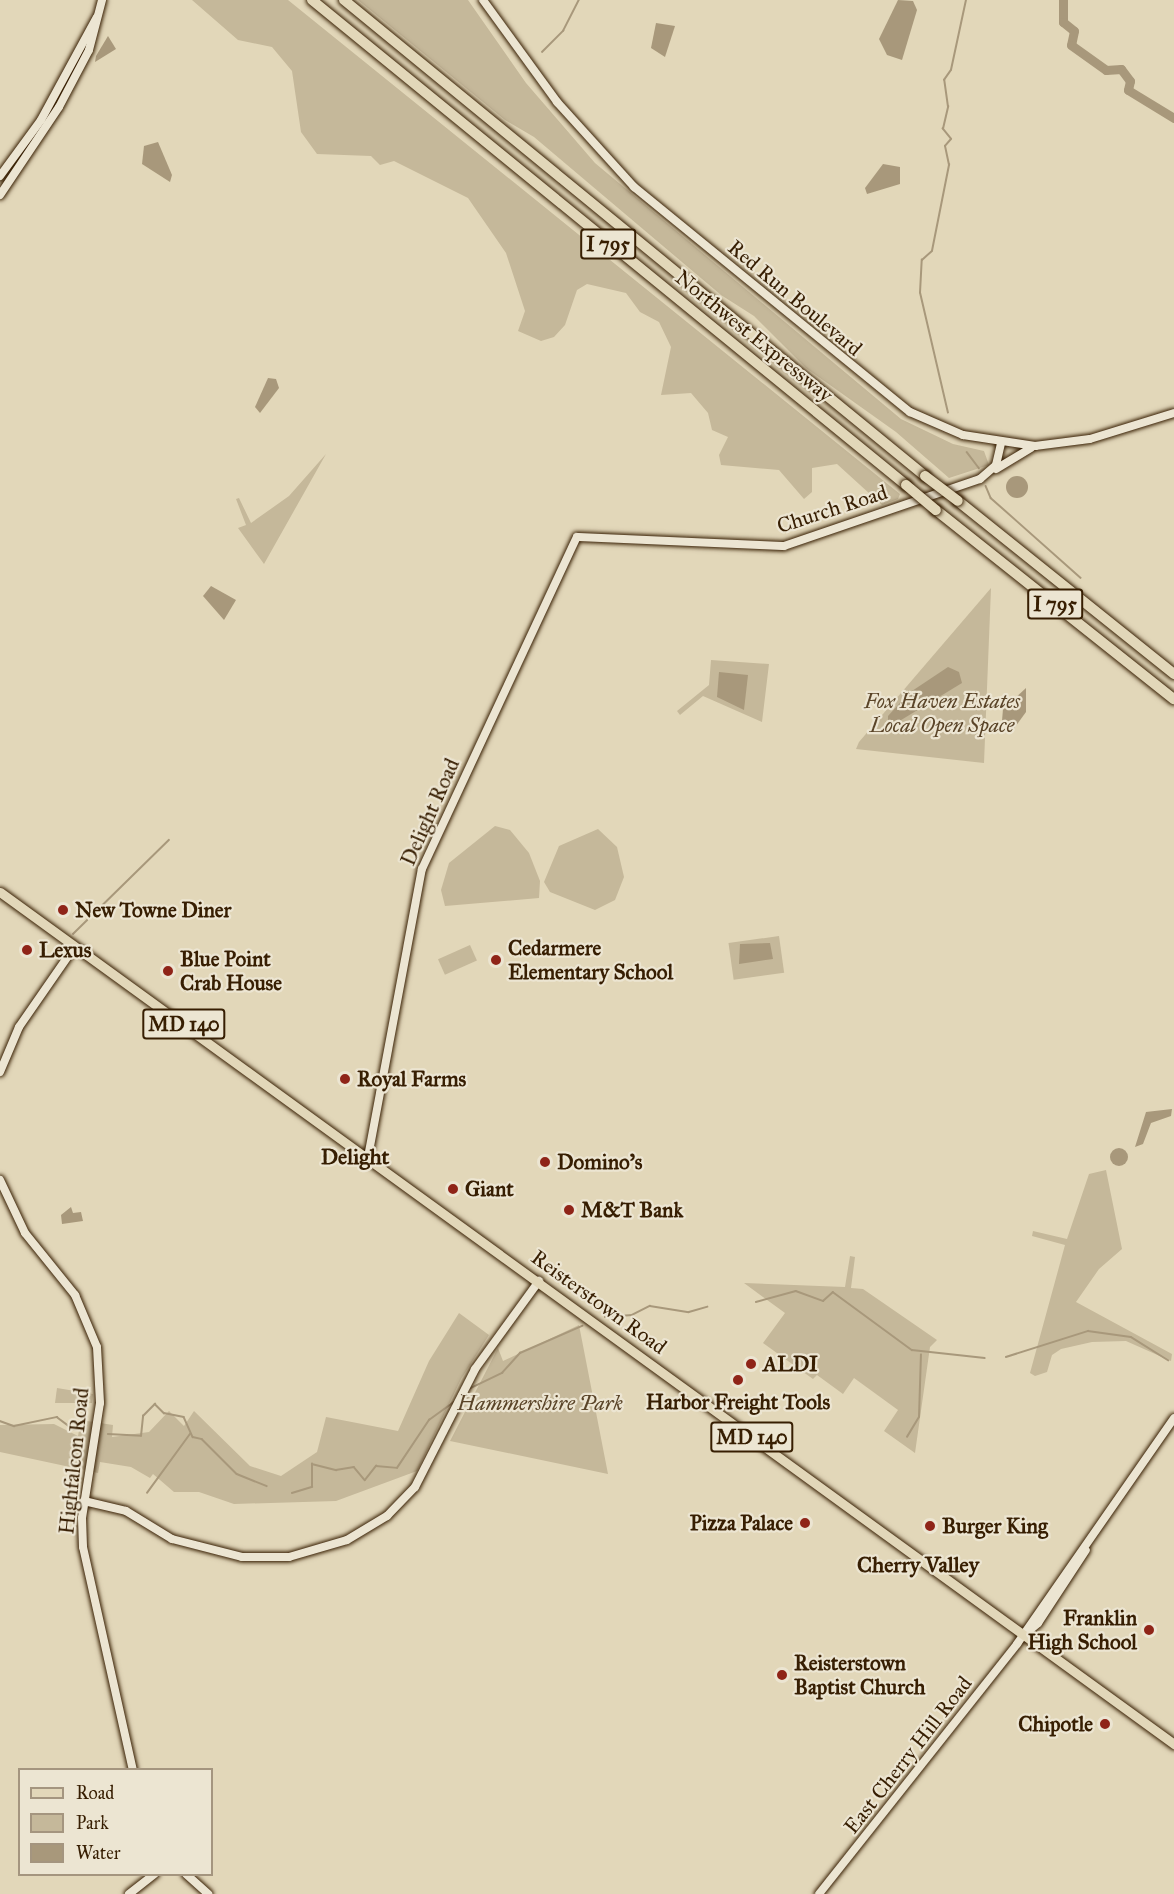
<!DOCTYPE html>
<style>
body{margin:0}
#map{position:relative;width:1174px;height:1894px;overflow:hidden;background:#e2d7b9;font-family:"IM FELL Great Primer",serif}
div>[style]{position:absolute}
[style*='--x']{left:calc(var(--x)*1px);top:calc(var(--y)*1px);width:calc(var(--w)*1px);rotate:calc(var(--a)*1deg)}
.green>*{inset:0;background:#c5b89a;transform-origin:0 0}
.water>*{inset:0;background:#a8987b}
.round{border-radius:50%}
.stream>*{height:1.5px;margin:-0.75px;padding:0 0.75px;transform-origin:0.75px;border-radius:0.75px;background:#a8987b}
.river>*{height:9px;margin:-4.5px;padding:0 4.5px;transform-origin:4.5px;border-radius:4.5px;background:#a8987b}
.roads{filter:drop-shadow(0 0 2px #371e02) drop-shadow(0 0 2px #371e02)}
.secondary>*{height:8px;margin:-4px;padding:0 4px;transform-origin:4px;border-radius:4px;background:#ece5d2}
.primary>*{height:9px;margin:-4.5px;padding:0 4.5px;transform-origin:4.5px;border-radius:4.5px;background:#e2d7b9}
.highway>*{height:10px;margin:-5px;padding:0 5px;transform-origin:5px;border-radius:5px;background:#e2d7b9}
.bridges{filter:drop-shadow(0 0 2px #371e02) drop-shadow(0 0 2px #371e02)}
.highway-bridge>*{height:10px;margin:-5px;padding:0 5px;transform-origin:5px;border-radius:5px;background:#e2d7b9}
.dots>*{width:16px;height:16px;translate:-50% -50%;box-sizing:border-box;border:3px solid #ece5d2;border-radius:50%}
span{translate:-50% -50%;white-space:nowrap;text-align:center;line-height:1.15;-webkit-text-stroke:4.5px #ece5d2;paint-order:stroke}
.shield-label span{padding:2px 4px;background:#ece5d2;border:2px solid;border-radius:4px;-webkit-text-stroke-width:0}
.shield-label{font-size:20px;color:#371e02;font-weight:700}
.street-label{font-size:21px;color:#371e02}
.park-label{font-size:21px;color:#5a4428;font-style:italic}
.poi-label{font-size:21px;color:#371e02;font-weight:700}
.left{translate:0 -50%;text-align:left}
.right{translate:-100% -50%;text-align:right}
.neighbourhood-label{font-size:22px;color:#371e02;font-weight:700}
.legend{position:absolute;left:18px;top:1768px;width:195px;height:108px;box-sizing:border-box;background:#ece5d2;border:2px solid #a4957f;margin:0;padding:8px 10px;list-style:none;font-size:18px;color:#371e02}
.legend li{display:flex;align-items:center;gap:12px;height:30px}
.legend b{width:30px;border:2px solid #a4957f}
</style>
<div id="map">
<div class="green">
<div style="clip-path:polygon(192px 0,288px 0,900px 494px,898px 499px,882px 505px,837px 464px,812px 468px,812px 492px,804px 499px,779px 470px,721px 465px,719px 455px,728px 437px,712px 430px,708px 413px,691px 393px,661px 395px,671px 347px,659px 322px,640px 312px,626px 293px,587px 284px,577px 290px,565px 325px,554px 337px,541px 341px,518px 331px,525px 311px,506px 253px,468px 198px,394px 161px,380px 165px,371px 156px,317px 154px,301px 132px,292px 71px,272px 47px,238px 40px)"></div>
<div style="clip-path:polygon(358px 0,468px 0,526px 83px,595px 163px,901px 419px,953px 444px,984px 451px,989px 465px,949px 478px,896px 432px,806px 368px,754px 316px,721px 295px,534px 137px,505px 120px)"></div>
<div style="clip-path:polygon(326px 454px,264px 564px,238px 528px,246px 525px,236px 499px,239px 498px,251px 523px,289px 496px)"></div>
<div style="clip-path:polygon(991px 588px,984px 763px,856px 749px,859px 742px)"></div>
<div style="clip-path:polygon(711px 660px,769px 664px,762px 722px,703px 696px,680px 715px,677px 711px,709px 685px)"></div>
<div style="clip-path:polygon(495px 826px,510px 830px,529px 853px,540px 881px,539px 898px,445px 906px,441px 890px,449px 863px)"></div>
<div style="clip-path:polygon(598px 829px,617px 847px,624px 877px,615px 900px,595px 910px,550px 892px,544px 882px,559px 846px)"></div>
<div style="left:779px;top:936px;width:37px;height:51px;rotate:82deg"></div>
<div style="left:470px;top:945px;width:17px;height:35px;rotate:66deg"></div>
<div style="clip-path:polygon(1106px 1170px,1122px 1249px,1099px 1269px,1076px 1302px,1172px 1354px,1171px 1361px,1126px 1341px,1092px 1342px,1061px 1349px,1052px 1355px,1047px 1372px,1035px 1376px,1030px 1373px,1065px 1245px,1032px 1236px,1033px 1231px,1067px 1239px,1089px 1174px)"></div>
<div style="clip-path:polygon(850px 1256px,855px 1257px,851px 1288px,863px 1289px,937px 1340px,930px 1347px,915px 1453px,884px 1431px,898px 1410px,854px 1378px,843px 1394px,817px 1375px,813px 1379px,763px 1343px,785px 1313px,744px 1283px,845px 1287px)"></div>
<div style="clip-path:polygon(459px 1313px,489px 1335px,461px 1379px,417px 1471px,336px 1501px,234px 1504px,199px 1492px,174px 1492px,153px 1474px,150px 1478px,131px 1467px,100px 1462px,98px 1473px,0 1452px,0 1425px,54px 1424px,78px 1436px,81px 1420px,113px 1425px,112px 1437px,149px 1432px,169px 1411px,184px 1426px,194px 1411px,250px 1466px,281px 1476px,317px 1452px,326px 1417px,398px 1431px,429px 1361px)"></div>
<div style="clip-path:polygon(579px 1325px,608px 1474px,450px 1441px,498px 1348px,503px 1361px)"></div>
<div style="clip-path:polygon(57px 1388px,93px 1394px,92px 1403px,55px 1403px)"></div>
</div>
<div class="water">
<div style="clip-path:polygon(898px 0,913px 1px,917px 10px,902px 60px,887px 55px,879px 39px)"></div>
<div style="clip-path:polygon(656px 23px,675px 26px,665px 57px,651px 48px)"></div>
<div style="clip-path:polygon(108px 36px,116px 49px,95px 62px,96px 56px)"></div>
<div style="clip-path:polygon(158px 142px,172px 175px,170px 182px,142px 164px,144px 146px)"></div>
<div style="clip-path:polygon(883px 164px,900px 167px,900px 184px,867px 194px,865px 188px)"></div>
<div style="clip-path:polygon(268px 378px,276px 379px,279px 388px,260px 413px,255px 407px)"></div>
<div class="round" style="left:1006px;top:476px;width:22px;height:22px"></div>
<div style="clip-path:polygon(211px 586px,236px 600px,224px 620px,203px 596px)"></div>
<div style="clip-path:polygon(948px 667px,959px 672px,962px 683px,888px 728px,888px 716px,909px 693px)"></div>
<div style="clip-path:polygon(719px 672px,748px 675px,744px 710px,717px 697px)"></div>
<div style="clip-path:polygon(1026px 688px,1026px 712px,1013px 730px,1001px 733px,1003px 709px)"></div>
<div style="clip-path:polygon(770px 943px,773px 959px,739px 964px,740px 944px)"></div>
<div style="clip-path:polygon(1172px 1109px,1171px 1116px,1151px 1123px,1143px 1144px,1135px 1147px,1146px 1112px)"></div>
<div class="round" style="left:1110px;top:1148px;width:18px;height:18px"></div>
<div style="clip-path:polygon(71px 1207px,73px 1213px,81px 1212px,83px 1221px,62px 1224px,61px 1215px)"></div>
</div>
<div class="stream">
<div style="--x:542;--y:52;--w:30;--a:-45"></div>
<div style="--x:563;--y:31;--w:35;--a:-63"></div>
<div style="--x:948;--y:413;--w:123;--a:-103.1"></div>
<div style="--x:920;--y:293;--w:33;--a:-87"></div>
<div style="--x:922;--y:260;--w:13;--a:-42"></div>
<div style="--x:932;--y:251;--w:88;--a:-78.8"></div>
<div style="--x:949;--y:165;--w:19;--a:-102"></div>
<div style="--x:945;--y:146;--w:9;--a:-49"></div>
<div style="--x:951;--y:139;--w:13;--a:-129"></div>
<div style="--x:943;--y:129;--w:23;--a:-77"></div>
<div style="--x:948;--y:107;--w:27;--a:-98"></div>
<div style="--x:944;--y:80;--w:12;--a:-55"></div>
<div style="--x:951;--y:70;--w:72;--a:-77.9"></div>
<div style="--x:967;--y:452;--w:20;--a:53"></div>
<div style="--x:986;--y:486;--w:13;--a:67"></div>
<div style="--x:991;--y:498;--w:120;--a:41.6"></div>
<div style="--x:73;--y:934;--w:134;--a:-44.4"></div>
<div style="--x:756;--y:1302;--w:41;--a:-15.4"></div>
<div style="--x:796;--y:1291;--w:29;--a:20"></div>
<div style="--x:823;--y:1301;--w:13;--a:-42"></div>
<div style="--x:833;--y:1292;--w:98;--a:36.3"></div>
<div style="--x:912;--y:1350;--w:73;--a:6.3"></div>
<div style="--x:605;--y:1317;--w:27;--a:-4"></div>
<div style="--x:632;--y:1315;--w:20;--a:-27"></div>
<div style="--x:650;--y:1306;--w:39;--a:9"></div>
<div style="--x:689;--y:1312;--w:19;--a:-16"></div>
<div style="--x:1006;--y:1357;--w:86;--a:-17.6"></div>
<div style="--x:1088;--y:1331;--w:43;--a:7.9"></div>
<div style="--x:1131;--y:1337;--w:44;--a:31.9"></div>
<div style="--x:469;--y:1389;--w:37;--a:-26"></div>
<div style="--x:502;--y:1373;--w:27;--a:-48"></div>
<div style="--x:520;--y:1353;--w:68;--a:-23.5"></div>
<div style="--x:0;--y:1421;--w:15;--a:20"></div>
<div style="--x:14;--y:1426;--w:44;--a:-11.8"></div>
<div style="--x:57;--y:1417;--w:21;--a:37"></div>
<div style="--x:74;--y:1430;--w:10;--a:-6"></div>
<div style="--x:108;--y:1434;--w:33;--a:3"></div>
<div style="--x:141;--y:1436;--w:20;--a:-84"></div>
<div style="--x:143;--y:1416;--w:17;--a:-45"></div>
<div style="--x:155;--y:1404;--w:13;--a:45"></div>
<div style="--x:164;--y:1413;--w:20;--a:11"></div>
<div style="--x:184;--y:1417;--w:22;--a:66"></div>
<div style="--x:193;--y:1437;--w:9;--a:13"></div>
<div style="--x:202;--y:1439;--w:49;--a:45"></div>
<div style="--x:237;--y:1474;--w:32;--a:22"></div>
<div style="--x:907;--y:1437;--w:23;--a:-59"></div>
<div style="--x:919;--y:1417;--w:62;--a:-88.2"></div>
<div style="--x:147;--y:1493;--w:73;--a:-53.9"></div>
<div style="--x:292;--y:1493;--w:21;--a:-17"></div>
<div style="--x:312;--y:1487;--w:23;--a:-90"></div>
<div style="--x:312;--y:1464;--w:25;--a:14"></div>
<div style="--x:336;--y:1470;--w:18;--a:-9"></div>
<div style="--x:354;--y:1467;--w:17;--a:50"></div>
<div style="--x:365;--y:1480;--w:18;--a:-52"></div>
<div style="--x:376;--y:1466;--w:21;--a:5"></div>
<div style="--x:397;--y:1468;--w:58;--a:-56.3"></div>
<div style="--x:429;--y:1420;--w:31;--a:-36"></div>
</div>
<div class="river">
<div style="--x:1063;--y:0;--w:22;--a:90"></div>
<div style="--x:1063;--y:22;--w:14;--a:39"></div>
<div style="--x:1074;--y:31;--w:14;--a:102"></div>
<div style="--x:1071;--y:45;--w:43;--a:35.5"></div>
<div style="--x:1106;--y:70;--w:15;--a:-4"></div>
<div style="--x:1121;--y:69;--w:15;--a:53"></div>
<div style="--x:1130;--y:81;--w:9;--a:103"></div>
<div style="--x:1128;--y:90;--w:54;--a:31.3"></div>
</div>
<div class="roads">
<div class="secondary">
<div style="--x:483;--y:0;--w:126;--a:54"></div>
<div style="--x:557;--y:102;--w:115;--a:47.8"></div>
<div style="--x:634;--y:187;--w:356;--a:39.2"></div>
<div style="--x:910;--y:412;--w:58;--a:23.5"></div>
<div style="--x:963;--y:435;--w:73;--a:8.7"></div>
<div style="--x:1035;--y:446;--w:55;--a:-7.3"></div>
<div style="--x:1090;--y:439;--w:88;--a:-17.2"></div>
<div style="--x:0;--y:176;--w:69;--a:-53.8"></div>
<div style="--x:41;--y:120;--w:117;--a:-61.5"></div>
<div style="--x:0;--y:195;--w:106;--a:-56.2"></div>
<div style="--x:59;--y:107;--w:64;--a:-62.2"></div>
<div style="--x:89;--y:50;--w:52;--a:-75.4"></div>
<div style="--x:996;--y:469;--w:41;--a:-31"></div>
<div style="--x:0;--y:1072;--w:49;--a:-67.1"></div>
<div style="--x:19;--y:1027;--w:98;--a:-55.3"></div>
<div style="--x:368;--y:1157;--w:293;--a:-79.4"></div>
<div style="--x:422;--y:869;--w:366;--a:-65"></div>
<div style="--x:577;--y:537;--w:207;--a:2.5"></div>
<div style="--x:784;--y:546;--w:207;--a:-18.9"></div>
<div style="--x:980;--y:479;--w:21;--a:-41"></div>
<div style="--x:996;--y:465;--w:22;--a:-77"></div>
<div style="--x:0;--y:1180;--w:59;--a:64.7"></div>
<div style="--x:25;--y:1233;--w:80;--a:51.1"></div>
<div style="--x:75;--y:1295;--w:56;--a:67.1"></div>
<div style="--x:97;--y:1347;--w:56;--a:86.9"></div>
<div style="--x:100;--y:1403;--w:116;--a:98.9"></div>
<div style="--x:82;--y:1518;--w:29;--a:88"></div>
<div style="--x:83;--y:1547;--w:229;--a:77.4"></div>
<div style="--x:84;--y:1501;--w:43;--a:13.4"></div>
<div style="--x:126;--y:1511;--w:54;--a:31.3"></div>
<div style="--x:172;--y:1539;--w:72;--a:14.4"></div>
<div style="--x:242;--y:1557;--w:47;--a:0"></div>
<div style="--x:289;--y:1557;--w:60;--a:-16.3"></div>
<div style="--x:347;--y:1540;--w:47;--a:-31"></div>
<div style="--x:387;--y:1516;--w:40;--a:-46"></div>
<div style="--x:415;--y:1487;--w:132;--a:-63"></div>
<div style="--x:475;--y:1369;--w:109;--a:-54"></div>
<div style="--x:1025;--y:1634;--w:17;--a:-40"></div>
<div style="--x:1038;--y:1623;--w:87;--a:-56.7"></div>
<div style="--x:186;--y:1874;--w:30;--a:42"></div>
<div style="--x:129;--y:1894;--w:33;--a:-38"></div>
<div style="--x:819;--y:1894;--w:319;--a:-51.6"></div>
<div style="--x:1017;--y:1644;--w:275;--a:-55.2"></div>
</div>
<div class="primary">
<div style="--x:0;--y:892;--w:1451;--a:35.97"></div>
</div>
<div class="highway">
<div style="--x:312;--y:0;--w:767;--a:39.23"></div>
<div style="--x:344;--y:0;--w:751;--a:39.33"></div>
<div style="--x:958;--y:501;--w:277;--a:38.7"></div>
<div style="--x:936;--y:510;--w:304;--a:38.5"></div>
</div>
</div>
<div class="bridges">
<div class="highway-bridge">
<div style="--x:925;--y:476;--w:41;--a:37.1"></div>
<div style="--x:906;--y:485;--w:39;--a:40"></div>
</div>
</div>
<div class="dots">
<div style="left:63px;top:910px;background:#8f2418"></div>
<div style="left:27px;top:950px;background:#8f2418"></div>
<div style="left:496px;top:960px;background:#8f2418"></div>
<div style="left:168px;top:971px;background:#8f2418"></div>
<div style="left:345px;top:1079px;background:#8f2418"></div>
<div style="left:545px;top:1162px;background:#8f2418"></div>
<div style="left:453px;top:1189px;background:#8f2418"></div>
<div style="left:569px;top:1210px;background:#8f2418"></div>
<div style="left:751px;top:1364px;background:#8f2418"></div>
<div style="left:738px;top:1380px;background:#8f2418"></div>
<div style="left:805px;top:1523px;background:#8f2418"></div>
<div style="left:930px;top:1526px;background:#8f2418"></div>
<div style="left:1149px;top:1630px;background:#8f2418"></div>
<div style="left:782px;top:1675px;background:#8f2418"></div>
<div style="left:1105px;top:1724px;background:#8f2418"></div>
</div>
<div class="shield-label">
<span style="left:608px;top:244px">I 795</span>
<span style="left:1055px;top:604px">I 795</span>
<span style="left:184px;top:1024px">MD 140</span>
<span style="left:752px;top:1437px">MD 140</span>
</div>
<div class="street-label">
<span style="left:795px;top:298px;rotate:40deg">Red Run Boulevard</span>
<span style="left:754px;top:336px;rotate:39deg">Northwest Expressway</span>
<span style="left:832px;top:509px;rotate:-18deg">Church Road</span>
<span style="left:430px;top:812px;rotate:-66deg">Delight Road</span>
<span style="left:599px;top:1302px;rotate:36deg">Reisterstown Road</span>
<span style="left:74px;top:1461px;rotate:-84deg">Highfalcon Road</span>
<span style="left:908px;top:1755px;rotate:-52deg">East Cherry Hill Road</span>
</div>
<div class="park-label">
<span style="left:942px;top:713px">Fox Haven Estates<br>Local Open Space</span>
<span style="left:540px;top:1403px">Hammershire Park</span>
</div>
<div class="poi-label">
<span class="left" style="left:75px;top:910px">New Towne Diner</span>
<span class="left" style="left:508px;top:960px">Cedarmere<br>Elementary School</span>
<span class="left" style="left:39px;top:950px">Lexus</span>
<span class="left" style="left:180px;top:971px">Blue Point<br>Crab House</span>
<span class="left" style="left:357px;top:1079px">Royal Farms</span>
<span class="left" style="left:557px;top:1162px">Domino's</span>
<span class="left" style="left:465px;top:1189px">Giant</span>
<span class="left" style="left:581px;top:1210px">M&amp;T Bank</span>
<span class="left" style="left:763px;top:1364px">ALDI</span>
<span style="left:738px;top:1402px">Harbor Freight Tools</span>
<span class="right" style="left:793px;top:1523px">Pizza Palace</span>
<span class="left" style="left:942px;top:1526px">Burger King</span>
<span class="right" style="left:1137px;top:1630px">Franklin<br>High School</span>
<span class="left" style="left:794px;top:1675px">Reisterstown<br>Baptist Church</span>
<span class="right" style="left:1093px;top:1724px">Chipotle</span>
</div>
<div class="neighbourhood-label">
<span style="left:355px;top:1157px">Delight</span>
<span style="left:918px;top:1565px">Cherry Valley</span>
</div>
<ul class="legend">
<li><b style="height:8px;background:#e2d7b9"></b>Road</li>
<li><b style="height:16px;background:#c5b89a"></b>Park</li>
<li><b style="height:16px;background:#a8987b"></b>Water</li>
</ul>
</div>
